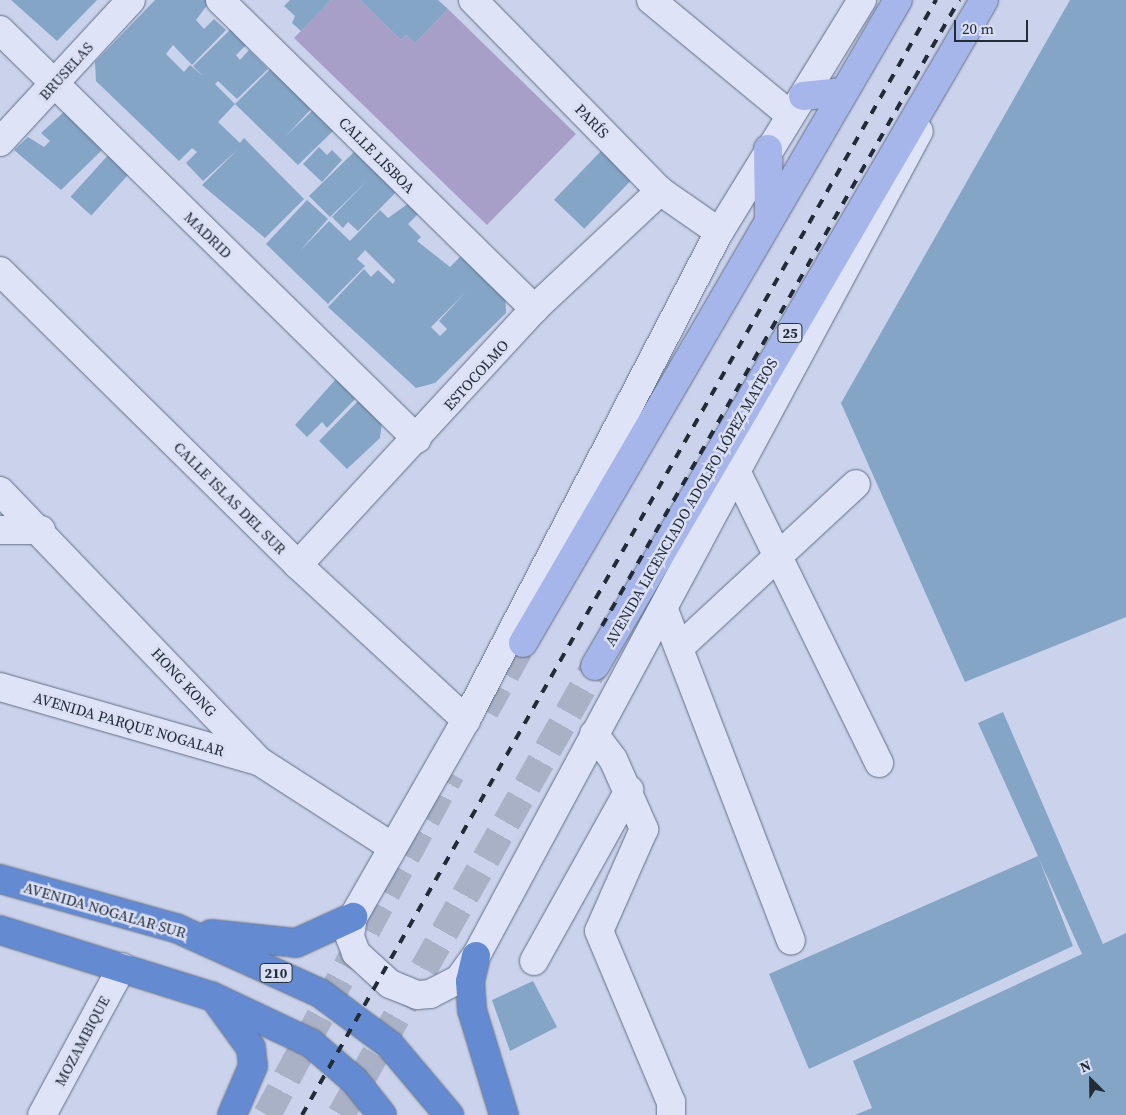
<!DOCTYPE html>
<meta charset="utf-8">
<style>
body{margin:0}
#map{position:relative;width:1126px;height:1115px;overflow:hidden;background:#cbd2eb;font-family:"Source Serif 4",serif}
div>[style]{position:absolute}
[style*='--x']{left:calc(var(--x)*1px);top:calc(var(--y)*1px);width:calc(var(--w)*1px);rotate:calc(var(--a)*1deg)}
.green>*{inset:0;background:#a89fc9}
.building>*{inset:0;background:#84a5c6;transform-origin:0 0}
.major-tunnel>*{height:28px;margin-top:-14px;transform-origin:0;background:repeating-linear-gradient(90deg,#a9b1c7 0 28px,transparent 0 42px)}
.roads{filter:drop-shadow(0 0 1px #606f87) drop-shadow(0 0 1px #606f87)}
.minor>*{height:28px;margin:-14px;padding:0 14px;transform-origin:14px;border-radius:14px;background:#dee3f7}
.major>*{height:28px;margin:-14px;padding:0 14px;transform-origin:14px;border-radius:14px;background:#a7b6ea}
.highway>*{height:28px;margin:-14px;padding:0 14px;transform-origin:14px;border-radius:14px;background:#648bd2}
.rail>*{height:4px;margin-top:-2px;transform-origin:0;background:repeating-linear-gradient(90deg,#222c39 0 9px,transparent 0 18px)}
span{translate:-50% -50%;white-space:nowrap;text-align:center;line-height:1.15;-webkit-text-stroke:5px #dadff3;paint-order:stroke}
.shield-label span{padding:1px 4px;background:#dadff3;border:1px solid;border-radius:4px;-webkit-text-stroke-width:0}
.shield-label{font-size:14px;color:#222c39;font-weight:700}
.street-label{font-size:15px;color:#222c39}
.north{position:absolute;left:1066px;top:1055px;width:50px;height:50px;-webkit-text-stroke:4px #dadff3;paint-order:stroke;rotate:337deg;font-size:14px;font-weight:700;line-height:20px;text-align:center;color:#222c39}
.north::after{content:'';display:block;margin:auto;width:18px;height:22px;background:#222c39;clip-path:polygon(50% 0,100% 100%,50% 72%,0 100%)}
.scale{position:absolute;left:954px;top:20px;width:74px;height:22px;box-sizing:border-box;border:2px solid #222c39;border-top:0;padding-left:6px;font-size:15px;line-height:18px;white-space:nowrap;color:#222c39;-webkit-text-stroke:4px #dadff3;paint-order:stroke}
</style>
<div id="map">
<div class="green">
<div style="clip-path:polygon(331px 0,360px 0,401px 40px,406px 35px,415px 43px,448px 9px,576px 134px,487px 225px,294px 38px)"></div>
</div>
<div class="building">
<div style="clip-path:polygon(11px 0,97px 0,57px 41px)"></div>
<div style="clip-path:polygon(155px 0,211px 0,196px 20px,204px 29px,214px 19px,226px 30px,192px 65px,173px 45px,166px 54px,184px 72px,190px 65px,204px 77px,193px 66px,233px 27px,248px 43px,236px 55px,240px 60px,249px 50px,268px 69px,237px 99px,218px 81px,215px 84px,235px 104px,218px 122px,240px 143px,244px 138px,304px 199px,265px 238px,202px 185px,238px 149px,203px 181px,186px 163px,197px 152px,192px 148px,179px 161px,96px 81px,95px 62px)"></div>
<div style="clip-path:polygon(290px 0,331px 0,301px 31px,292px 23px,295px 16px,284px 6px)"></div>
<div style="clip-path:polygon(360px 0,438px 0,448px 9px,415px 43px,406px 35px,401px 40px)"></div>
<div style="clip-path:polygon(1070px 0,1126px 0,1126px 617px,965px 682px,841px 403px)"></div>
<div style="clip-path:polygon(271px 68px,312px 108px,286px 136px,314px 109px,334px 130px,298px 165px,235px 104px)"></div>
<div style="clip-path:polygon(65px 111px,102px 150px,61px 190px,14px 150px,28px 137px,44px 147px,50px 141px,41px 133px)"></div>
<div style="clip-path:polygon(319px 147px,327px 155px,332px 150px,342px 160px,322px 182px,303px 164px)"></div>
<div style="clip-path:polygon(356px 150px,400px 188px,358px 231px,348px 222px,343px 228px,332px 217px,367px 181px,330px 217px,309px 196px)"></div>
<div style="left:602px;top:150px;width:42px;height:69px;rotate:44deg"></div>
<div style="left:110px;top:153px;width:28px;height:59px;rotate:42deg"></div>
<div style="clip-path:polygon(evenodd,307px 200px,328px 219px,299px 252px,329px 221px,350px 241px,380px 210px,388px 218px,409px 203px,419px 213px,408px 224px,421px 237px,417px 241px,450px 267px,464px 253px,505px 291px,506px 313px,435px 383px,416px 388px,328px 307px,364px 269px,371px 277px,378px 270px,393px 284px,395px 280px,365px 250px,357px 259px,365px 266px,328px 304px,266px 244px,307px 200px,466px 292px,439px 321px,447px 329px,440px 336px,431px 327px,466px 292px)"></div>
<div style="clip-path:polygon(336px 379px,356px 398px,327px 428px,322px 422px,307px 437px,295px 425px)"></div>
<div style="clip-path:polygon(360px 399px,382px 422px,380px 438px,347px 469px,319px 441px)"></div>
<div style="clip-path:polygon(1003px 712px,1103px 944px,1126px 933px,1126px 1115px,855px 1115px,872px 1108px,853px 1061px,1082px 954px,1039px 859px,1073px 946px,809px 1069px,769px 974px,1038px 856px,978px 723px)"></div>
<div style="clip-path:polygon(533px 981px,557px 1027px,510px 1051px,492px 1000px)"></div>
</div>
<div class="major-tunnel">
<div style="--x:485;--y:711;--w:78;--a:-60.8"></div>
<div style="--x:267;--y:1115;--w:388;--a:-61.7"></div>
<div style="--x:341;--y:1115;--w:516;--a:-60.5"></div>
</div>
<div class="roads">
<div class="minor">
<div style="--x:220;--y:0;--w:441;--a:44.5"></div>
<div style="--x:473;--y:0;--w:267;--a:45.6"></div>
<div style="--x:660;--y:191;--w:72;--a:34.8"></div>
<div style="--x:651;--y:0;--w:180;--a:39.6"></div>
<div style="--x:862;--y:0;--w:273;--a:121.6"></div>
<div style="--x:719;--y:232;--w:550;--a:117.4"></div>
<div style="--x:466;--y:720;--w:227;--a:119.8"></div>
<div style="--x:353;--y:917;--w:20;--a:99"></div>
<div style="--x:350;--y:937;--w:17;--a:69"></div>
<div style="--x:356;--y:953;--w:46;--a:42.4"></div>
<div style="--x:390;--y:984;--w:29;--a:22"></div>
<div style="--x:417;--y:995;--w:13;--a:-4"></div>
<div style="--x:430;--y:994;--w:33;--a:-27"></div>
<div style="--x:459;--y:979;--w:29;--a:-54"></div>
<div style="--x:476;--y:956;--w:936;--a:-61.77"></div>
<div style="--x:0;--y:30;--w:584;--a:44.45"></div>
<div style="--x:0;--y:142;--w:193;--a:-47.3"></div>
<div style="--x:0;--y:271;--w:419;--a:44.6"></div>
<div style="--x:298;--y:565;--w:229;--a:42.7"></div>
<div style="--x:737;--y:473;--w:323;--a:63.9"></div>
<div style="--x:0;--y:491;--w:374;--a:46.2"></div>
<div style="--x:259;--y:761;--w:157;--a:32.8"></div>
<div style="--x:0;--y:530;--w:41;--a:0"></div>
<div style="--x:298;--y:565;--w:348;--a:-47.3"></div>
<div style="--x:534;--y:309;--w:173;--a:-43.1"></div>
<div style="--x:664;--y:610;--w:354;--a:69"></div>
<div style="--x:679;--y:648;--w:241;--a:-42.8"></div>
<div style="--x:0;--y:687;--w:268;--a:16"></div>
<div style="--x:594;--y:734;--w:31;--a:53"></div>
<div style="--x:613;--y:759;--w:77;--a:66.1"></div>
<div style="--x:644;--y:829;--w:111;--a:113.8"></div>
<div style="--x:599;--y:931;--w:186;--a:67.2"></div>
<div style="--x:671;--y:1102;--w:13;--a:90"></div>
<div style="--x:534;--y:961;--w:196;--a:-60.9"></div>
<div style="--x:42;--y:1115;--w:168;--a:-61.6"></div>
</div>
<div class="major">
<div style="--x:803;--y:96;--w:40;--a:-5.7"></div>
<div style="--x:768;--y:149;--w:67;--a:89.1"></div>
<div style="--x:523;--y:643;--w:744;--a:-59.75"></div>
<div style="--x:595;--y:666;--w:771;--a:-59.71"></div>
</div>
<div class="highway">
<div style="--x:0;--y:879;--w:183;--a:15.6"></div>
<div style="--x:176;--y:928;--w:158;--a:24.3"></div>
<div style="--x:320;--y:993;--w:87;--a:36.6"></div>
<div style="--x:390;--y:1045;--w:92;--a:49.9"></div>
<div style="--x:0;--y:930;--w:221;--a:17.4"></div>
<div style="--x:211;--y:996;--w:110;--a:25.2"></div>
<div style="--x:311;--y:1043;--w:58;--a:40.8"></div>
<div style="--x:355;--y:1081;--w:43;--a:51.5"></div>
<div style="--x:211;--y:934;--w:85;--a:6"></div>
<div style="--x:296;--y:943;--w:63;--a:-24.5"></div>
<div style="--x:476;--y:956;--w:26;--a:103"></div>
<div style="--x:470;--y:981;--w:29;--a:86"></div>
<div style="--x:472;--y:1010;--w:110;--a:73.1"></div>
<div style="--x:219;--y:1004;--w:54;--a:54"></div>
<div style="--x:251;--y:1048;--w:18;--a:84"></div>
<div style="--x:253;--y:1066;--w:53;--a:113.2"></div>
</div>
</div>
<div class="rail">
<div style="--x:602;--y:626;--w:721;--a:-60.3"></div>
<div style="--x:302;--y:1115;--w:1283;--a:-60.38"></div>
</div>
<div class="shield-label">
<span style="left:790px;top:333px">25</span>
<span style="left:276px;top:973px">210</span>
</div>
<div class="street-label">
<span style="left:66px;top:71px;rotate:-48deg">BRUSELAS</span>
<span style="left:592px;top:121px;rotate:46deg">PARÍS</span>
<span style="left:377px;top:155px;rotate:45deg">CALLE LISBOA</span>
<span style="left:208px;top:235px;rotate:44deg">MADRID</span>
<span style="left:476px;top:375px;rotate:-48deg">ESTOCOLMO</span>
<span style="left:230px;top:498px;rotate:45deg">CALLE ISLAS DEL SUR</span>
<span style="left:691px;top:502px;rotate:-60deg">AVENIDA LICENCIADO ADOLFO LÓPEZ MATEOS</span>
<span style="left:184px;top:682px;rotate:47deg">HONG KONG</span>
<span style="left:129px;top:724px;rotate:16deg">AVENIDA PARQUE NOGALAR</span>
<span style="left:105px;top:910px;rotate:16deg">AVENIDA NOGALAR SUR</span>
<span style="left:82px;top:1041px;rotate:-62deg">MOZAMBIQUE</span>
</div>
<div class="north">N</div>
<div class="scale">20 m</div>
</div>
